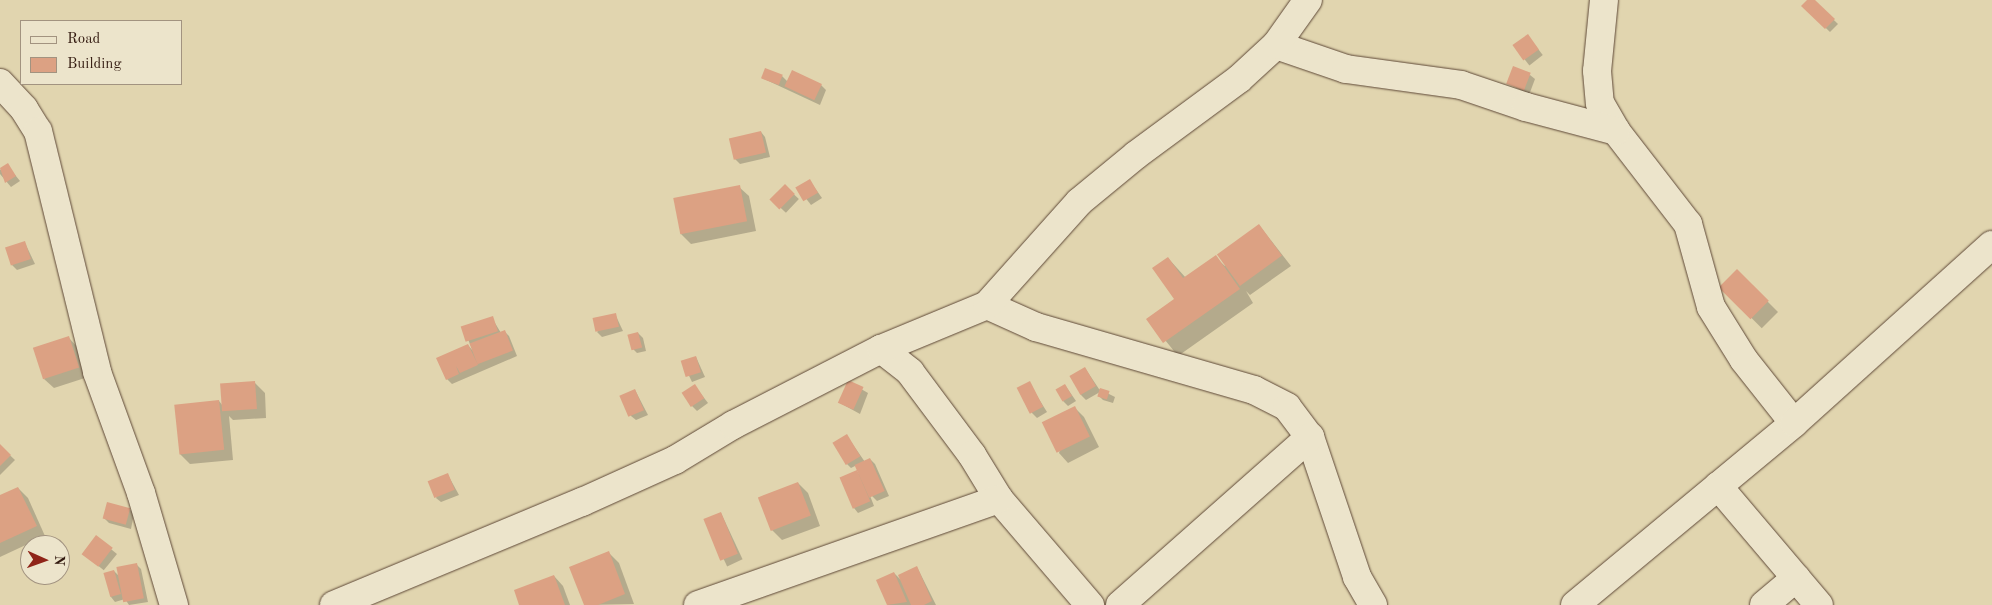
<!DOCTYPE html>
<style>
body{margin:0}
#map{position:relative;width:1992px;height:605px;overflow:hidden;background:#e1d5af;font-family:"Old Standard TT",serif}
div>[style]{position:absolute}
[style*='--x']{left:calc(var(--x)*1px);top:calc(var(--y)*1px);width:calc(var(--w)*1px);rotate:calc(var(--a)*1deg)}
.shadow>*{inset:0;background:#0003;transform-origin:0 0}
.building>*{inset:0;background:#dca183;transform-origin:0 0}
.roads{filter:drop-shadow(0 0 1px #5e4837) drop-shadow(0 0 1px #5e4837)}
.minor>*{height:28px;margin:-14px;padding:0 14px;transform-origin:14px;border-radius:14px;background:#ece4cb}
span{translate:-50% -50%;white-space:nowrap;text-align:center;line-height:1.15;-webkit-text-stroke:4px #ece4cb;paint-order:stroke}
.legend{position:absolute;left:20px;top:20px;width:162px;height:65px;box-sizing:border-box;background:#ece4cb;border:1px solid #a29380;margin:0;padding:6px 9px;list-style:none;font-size:15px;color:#32190f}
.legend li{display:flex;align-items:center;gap:10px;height:25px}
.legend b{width:25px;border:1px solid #a29380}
.north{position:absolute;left:20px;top:535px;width:50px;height:50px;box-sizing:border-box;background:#ece4cb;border:1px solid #a29380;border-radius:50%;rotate:92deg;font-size:14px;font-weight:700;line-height:20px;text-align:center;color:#32190f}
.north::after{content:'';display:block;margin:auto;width:18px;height:22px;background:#8f2418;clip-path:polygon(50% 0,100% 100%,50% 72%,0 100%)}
</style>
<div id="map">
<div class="shadow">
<div style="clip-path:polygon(1808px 0,1813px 0,1838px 24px,1830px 32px,1803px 6px)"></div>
<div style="left:1528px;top:36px;width:24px;height:17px;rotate:52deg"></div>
<div style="clip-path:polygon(1530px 75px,1535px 79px,1529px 95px,1508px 83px)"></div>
<div style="clip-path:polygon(782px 76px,788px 82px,821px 85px,826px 90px,820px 105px,762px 78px)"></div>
<div style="clip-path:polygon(761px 132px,765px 137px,770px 157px,740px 164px,735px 159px,731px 139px)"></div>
<div style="clip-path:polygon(7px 165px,20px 181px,11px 187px,0 174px,0 170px)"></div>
<div style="clip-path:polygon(810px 181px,822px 198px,811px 205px,798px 188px)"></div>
<div style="left:785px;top:186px;width:19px;height:19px;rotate:43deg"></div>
<div style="clip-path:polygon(739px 187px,749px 196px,756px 231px,691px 244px,681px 234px)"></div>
<div style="clip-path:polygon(1259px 225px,1291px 266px,1250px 295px,1246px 291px,1253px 303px,1178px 356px,1148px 319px,1176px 299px,1168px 258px,1186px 278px,1215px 257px,1225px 266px)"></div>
<div style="clip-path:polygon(25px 243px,35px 264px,17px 270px,12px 265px)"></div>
<div style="left:1737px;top:271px;width:58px;height:23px;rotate:45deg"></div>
<div style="clip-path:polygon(615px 314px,623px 331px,602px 337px,597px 332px)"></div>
<div style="clip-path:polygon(492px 318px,501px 333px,504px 331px,509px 336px,517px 356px,452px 384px,447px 379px,468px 345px,473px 351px,463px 328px)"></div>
<div style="clip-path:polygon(638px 333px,643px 338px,646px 351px,637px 353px,632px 348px)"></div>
<div style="clip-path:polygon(69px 338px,78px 348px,88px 377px,54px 388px,44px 379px)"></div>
<div style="clip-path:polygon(696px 357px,705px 377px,692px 382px,682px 361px)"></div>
<div style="clip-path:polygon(1085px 368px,1099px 389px,1115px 397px,1113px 403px,1103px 400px,1098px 395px,1100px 392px,1086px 400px,1081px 395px)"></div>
<div style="clip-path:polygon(849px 382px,868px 393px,860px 414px,840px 403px)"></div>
<div style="clip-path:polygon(255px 383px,265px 393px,266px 418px,233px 420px,229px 416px,233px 460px,190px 464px,180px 454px,219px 401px,223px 406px)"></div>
<div style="clip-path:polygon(1029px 383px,1047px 412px,1037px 418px,1032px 413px)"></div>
<div style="clip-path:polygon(1065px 385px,1076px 401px,1068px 406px,1063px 401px)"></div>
<div style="clip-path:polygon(695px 386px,708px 403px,697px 411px,692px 406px)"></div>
<div style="clip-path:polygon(635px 390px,648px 415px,636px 420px,631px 416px)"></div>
<div style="clip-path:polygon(1074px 407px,1084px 417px,1099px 447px,1068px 463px,1059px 453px)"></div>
<div style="clip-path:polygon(847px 436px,865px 462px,870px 459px,875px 464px,889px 496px,877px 501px,869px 493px,874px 506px,858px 513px,854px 508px,857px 472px,862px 477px,857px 465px,851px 468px,846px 463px,835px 444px)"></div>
<div style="clip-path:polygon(0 446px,15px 460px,0 475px)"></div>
<div style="clip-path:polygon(448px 475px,459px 495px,441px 502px,436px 498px)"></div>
<div style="clip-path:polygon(798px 483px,808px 493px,820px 526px,782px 540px,772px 530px)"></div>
<div style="clip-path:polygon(18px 488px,28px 498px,45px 536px,0 557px,0 497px)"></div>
<div style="clip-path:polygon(129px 509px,134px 513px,131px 529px,109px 523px,104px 518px)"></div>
<div style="left:721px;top:513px;width:51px;height:17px;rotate:65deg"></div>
<div style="left:96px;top:537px;width:27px;height:21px;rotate:39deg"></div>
<div style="clip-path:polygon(609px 553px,619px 563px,634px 604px,585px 605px)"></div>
<div style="clip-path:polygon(136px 564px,141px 569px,148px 602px,129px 605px,125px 599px,115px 602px,111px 597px,114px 571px,120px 577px)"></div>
<div style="clip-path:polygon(917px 567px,936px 605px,888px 605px,878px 580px,894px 573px,901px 580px)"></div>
<div style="clip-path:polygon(554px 576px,563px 586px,570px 605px,521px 605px)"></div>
</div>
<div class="building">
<div style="clip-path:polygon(1807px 0,1815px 0,1835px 19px,1825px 29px,1801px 6px)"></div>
<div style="left:1528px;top:34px;width:19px;height:19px;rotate:55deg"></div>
<div style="left:1513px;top:66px;width:19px;height:19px;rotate:21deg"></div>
<div style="left:765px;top:68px;width:19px;height:11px;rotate:21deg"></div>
<div style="left:792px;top:70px;width:33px;height:18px;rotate:25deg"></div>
<div style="left:761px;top:131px;width:22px;height:33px;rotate:77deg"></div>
<div style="clip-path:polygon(8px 163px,16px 176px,5px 183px,0 168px)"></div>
<div style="left:810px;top:179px;width:16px;height:17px;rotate:60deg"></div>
<div style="left:785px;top:184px;width:14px;height:22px;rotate:45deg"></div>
<div style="left:740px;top:185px;width:37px;height:68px;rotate:79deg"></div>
<div style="left:1259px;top:224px;width:39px;height:52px;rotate:54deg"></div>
<div style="left:25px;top:241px;width:19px;height:21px;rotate:72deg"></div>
<div style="clip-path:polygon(1216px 255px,1240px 289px,1163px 343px,1146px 319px,1174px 299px,1152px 268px,1168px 257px,1183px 278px)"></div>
<div style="left:1737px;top:269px;width:45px;height:26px;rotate:45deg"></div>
<div style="left:616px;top:313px;width:14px;height:24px;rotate:78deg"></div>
<div style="left:493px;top:316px;width:16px;height:34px;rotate:72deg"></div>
<div style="left:505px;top:330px;width:22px;height:38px;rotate:69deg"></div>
<div style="left:638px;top:332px;width:16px;height:11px;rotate:75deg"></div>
<div style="left:69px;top:336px;width:33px;height:38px;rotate:72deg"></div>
<div style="clip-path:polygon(468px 344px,478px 365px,460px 373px,456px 366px,459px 374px,446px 380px,436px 358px)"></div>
<div style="left:696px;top:356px;width:17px;height:16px;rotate:73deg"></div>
<div style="left:1085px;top:367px;width:22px;height:18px;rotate:60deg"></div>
<div style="left:848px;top:380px;width:17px;height:25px;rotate:24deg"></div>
<div style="left:255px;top:381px;width:28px;height:35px;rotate:86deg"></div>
<div style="left:1030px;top:381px;width:29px;height:15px;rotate:63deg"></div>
<div style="left:695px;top:384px;width:17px;height:16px;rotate:57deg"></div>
<div style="left:1065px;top:384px;width:14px;height:11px;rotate:60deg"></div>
<div style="left:1100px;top:388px;width:10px;height:9px;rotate:17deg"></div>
<div style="left:635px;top:389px;width:23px;height:17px;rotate:67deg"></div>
<div style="left:219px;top:400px;width:50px;height:45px;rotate:84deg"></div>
<div style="left:1075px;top:406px;width:34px;height:37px;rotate:64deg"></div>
<div style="left:847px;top:434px;width:26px;height:17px;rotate:59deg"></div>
<div style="clip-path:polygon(0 444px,11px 455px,0 466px)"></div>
<div style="left:870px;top:458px;width:36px;height:17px;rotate:66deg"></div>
<div style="left:857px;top:470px;width:34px;height:19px;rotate:67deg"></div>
<div style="left:448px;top:473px;width:18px;height:22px;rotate:68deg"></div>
<div style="left:798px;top:482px;width:36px;height:43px;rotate:69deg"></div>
<div style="clip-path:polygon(18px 487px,37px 526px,0 543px,0 495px)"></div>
<div style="left:107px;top:502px;width:24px;height:17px;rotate:15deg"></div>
<div style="left:721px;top:512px;width:45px;height:19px;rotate:68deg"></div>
<div style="left:96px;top:535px;width:21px;height:24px;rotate:37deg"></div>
<div style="clip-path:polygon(609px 551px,625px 594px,598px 605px,584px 605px,569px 567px)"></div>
<div style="left:137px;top:563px;width:36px;height:21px;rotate:79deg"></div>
<div style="clip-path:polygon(917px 566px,932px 601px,924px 605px,911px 605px,898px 575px)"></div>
<div style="left:114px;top:570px;width:25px;height:11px;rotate:74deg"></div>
<div style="clip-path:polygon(894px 572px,907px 602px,887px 605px,876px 580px)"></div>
<div style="clip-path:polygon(554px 575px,565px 605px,519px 605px,514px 590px)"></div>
</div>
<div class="roads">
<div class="minor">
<div style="--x:1604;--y:0;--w:71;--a:95.6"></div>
<div style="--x:1597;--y:71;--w:32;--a:85"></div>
<div style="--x:1600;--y:103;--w:32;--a:60"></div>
<div style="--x:1616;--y:131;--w:118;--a:52.3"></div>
<div style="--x:1688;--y:224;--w:86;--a:74.5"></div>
<div style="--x:1711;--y:307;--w:62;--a:58.1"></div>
<div style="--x:1744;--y:360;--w:80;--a:51.6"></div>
<div style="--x:1276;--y:45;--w:74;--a:18.9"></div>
<div style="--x:1346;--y:69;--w:116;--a:7.9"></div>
<div style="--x:1461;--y:85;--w:69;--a:18.7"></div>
<div style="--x:1526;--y:107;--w:93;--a:14.9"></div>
<div style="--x:0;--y:83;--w:35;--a:47"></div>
<div style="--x:24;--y:109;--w:26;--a:58"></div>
<div style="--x:38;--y:131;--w:248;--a:76.2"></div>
<div style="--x:97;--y:372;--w:129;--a:70"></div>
<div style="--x:141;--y:493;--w:117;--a:73.6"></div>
<div style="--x:987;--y:305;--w:54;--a:24.2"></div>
<div style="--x:1036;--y:327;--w:227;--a:16.1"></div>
<div style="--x:1254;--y:390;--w:37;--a:27"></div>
<div style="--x:1287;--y:407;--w:38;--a:53"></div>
<div style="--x:1310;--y:437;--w:148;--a:71.4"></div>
<div style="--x:1357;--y:577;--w:32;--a:60"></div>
<div style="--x:881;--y:349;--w:37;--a:38"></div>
<div style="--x:910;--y:372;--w:104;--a:53.2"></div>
<div style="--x:972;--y:455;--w:52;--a:58.5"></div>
<div style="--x:999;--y:499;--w:140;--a:49.4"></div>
<div style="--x:1718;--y:486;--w:156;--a:49.7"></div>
<div style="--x:334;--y:605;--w:269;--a:-22.6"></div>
<div style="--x:582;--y:502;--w:102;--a:-24.3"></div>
<div style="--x:675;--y:460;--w:68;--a:-31.1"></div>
<div style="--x:733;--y:425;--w:166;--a:-27.2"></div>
<div style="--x:881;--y:349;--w:115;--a:-22.5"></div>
<div style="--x:987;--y:305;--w:138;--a:-48.2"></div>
<div style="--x:1079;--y:202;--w:74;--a:-39.5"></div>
<div style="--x:1136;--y:155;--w:128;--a:-36.4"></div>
<div style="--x:1239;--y:79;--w:50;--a:-42.6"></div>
<div style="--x:1276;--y:45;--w:55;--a:-54.6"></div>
<div style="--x:698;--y:605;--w:319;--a:-19.4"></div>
<div style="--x:1120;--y:605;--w:254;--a:-41.5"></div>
<div style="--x:1575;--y:605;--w:285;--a:-39.7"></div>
<div style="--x:1794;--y:423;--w:266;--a:-42"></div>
<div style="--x:1764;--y:605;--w:42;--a:-40.2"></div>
</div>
</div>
<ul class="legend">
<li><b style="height:6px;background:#ece4cb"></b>Road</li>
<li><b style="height:14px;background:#dca183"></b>Building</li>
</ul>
<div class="north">N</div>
</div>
